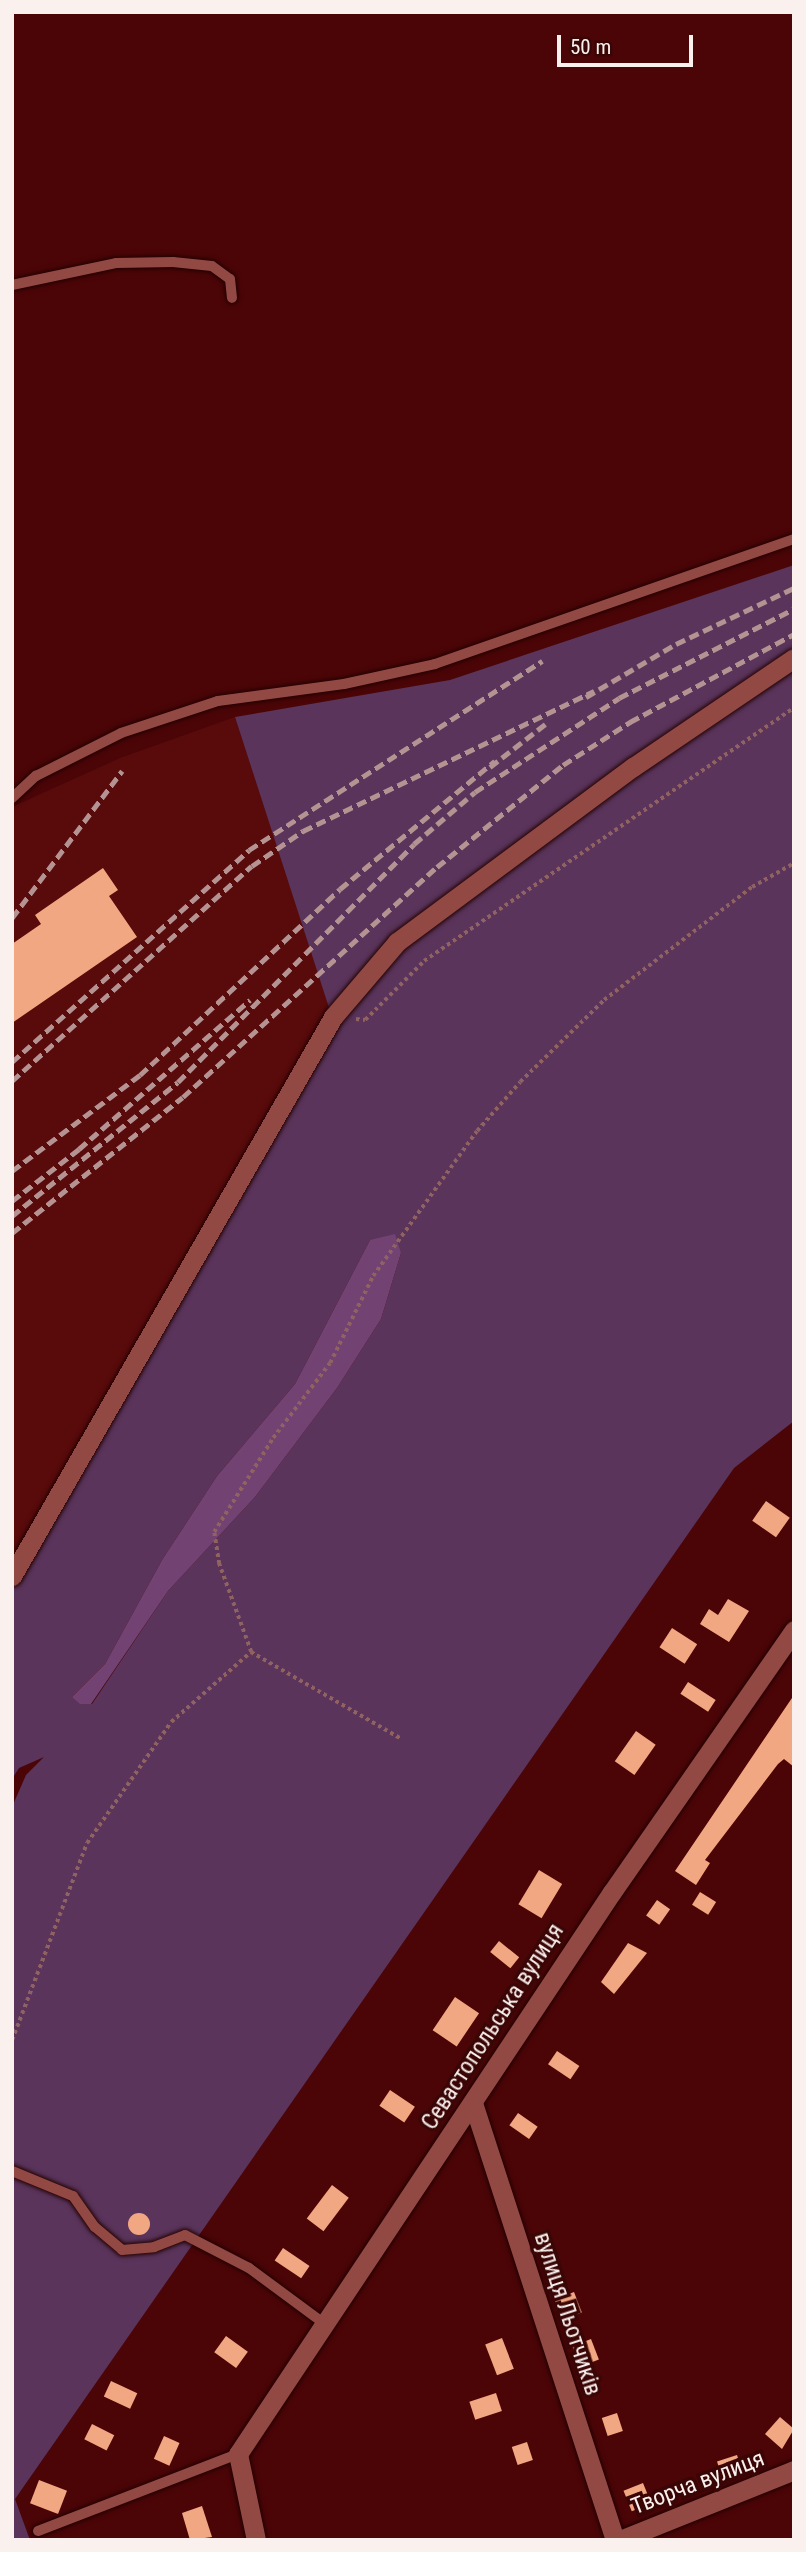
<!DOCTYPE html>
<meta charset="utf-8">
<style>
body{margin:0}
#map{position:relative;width:806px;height:2552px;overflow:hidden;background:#4b0507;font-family:"Roboto Condensed",sans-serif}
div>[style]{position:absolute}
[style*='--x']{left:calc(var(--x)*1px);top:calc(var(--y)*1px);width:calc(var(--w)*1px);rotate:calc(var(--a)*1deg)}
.built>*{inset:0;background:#590a0b}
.green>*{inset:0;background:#5a345b}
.forest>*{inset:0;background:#724273}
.building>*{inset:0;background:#f2a783;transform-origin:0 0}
.round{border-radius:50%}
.path>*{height:3.5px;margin-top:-1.75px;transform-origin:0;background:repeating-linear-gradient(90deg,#906262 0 3.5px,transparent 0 7px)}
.roads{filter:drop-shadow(0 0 2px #230202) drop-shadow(0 0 2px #230202)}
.lane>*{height:10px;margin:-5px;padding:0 5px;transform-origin:5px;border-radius:5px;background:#934943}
.street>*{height:19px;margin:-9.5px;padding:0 9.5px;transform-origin:9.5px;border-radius:9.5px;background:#934943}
.rail>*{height:5px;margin-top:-2.5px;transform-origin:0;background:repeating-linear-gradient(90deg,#b49392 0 10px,transparent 0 15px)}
span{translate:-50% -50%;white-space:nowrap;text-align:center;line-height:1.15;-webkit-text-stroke:7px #3a0505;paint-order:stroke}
.street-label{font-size:23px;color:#faf1ef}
.frame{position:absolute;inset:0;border:14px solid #faf1ef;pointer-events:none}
.scale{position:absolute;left:557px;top:35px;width:136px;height:32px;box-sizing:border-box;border:4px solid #faf1ef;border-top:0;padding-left:9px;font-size:21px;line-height:24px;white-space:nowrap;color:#faf1ef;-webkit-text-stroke:5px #3a0505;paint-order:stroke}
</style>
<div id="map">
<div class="built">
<div style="clip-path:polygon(235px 717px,333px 1017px,12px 1575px,12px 807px,120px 758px)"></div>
</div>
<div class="green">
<div style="clip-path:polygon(evenodd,794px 565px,794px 1421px,734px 1468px,15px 2499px,30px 2540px,12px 2540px,12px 1807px,26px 1775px,44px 1757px,19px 1768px,12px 1779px,12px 1576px,332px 1017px,235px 717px,450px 680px,794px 565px,370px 1240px,401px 1253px,381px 1319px,337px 1388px,255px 1497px,168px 1591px,92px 1704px,72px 1697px,105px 1664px,162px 1560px,217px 1476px,295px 1384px,370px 1240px)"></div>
</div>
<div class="forest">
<div style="clip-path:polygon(395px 1234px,401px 1253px,381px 1319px,337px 1388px,255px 1497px,168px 1591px,91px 1704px,80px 1704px,72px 1697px,105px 1664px,162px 1560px,217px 1476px,295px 1384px,370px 1240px)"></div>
</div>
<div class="building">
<div style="clip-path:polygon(103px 868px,118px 890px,109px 896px,137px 937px,12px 1023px,12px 944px,41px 924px,35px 915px)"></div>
<div style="left:766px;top:1501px;width:29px;height:24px;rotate:35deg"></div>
<div style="clip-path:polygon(728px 1599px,749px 1611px,729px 1642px,700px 1624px,709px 1609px,718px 1615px)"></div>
<div style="left:672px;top:1628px;width:30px;height:23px;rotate:33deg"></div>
<div style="left:688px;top:1682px;width:33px;height:14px;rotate:33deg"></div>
<div style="clip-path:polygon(794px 1695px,794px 1767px,784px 1759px,778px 1764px,705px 1860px,710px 1863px,696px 1885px,675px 1871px)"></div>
<div style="left:636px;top:1731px;width:24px;height:37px;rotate:35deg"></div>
<div style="left:539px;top:1870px;width:27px;height:40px;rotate:31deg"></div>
<div style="left:700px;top:1892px;width:19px;height:15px;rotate:32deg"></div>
<div style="left:657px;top:1900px;width:16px;height:19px;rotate:35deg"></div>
<div style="left:499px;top:1941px;width:26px;height:14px;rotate:39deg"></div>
<div style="clip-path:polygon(628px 1943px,647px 1953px,614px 1994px,601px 1982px)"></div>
<div style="left:455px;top:1997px;width:29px;height:40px;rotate:34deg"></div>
<div style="left:557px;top:2051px;width:27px;height:16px;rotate:34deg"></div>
<div style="left:390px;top:2090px;width:30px;height:19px;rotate:34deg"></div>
<div style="left:518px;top:2113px;width:24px;height:15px;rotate:35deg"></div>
<div style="left:332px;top:2185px;width:21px;height:42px;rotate:37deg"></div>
<div class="round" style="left:128px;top:2213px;width:22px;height:22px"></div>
<div style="left:283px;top:2248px;width:32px;height:15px;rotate:34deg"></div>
<div style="left:574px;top:2292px;width:22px;height:21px;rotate:69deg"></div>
<div style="left:226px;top:2336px;width:27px;height:20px;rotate:36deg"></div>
<div style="left:502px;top:2338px;width:33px;height:18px;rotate:69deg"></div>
<div style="left:591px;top:2339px;width:22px;height:20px;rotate:69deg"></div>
<div style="left:111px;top:2381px;width:29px;height:17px;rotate:25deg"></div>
<div style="left:496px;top:2393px;width:19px;height:28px;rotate:72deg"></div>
<div style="left:617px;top:2413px;width:19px;height:16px;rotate:72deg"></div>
<div style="clip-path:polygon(780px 2417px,794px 2429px,782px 2449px,765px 2434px)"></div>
<div style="left:92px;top:2424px;width:25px;height:17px;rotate:27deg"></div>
<div style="left:164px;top:2436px;width:17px;height:25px;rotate:24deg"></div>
<div style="left:527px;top:2442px;width:19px;height:16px;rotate:72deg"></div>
<div style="left:737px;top:2455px;width:20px;height:21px;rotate:72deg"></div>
<div style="left:39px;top:2480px;width:30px;height:25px;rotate:21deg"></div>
<div style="left:643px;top:2483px;width:22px;height:21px;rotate:68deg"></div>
<div style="clip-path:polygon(202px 2506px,212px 2537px,190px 2540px,182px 2513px)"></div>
</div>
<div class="path">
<div style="--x:356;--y:1019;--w:9;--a:6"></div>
<div style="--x:365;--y:1020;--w:83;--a:-45"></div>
<div style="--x:424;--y:961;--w:448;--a:-34.4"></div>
<div style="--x:251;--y:1652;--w:172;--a:30"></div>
<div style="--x:12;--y:2040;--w:211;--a:-69.2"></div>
<div style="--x:87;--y:1843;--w:147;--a:-55.2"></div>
<div style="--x:171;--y:1722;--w:106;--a:-41.2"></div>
<div style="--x:251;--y:1652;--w:94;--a:-110"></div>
<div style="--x:219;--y:1564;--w:32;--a:-99"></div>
<div style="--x:214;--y:1532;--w:111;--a:-57.9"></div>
<div style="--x:273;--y:1438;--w:94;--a:-52.8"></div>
<div style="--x:330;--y:1363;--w:97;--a:-63.7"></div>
<div style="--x:373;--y:1276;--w:178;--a:-54.4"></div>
<div style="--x:477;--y:1131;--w:65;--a:-48.7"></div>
<div style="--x:520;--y:1082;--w:117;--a:-44.3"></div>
<div style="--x:604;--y:1000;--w:186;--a:-37.4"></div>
<div style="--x:752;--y:887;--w:48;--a:-29.7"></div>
</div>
<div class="roads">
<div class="lane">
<div style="--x:12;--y:285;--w:106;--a:-11.9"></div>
<div style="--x:116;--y:263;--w:57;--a:-1"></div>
<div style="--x:173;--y:262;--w:39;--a:6"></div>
<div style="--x:212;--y:266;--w:22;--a:36"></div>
<div style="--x:230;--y:279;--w:19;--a:84"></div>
<div style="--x:12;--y:798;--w:33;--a:-43"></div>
<div style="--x:36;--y:776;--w:95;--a:-26.8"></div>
<div style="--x:121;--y:733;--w:102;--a:-18.3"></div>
<div style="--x:218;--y:701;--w:127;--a:-7.7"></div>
<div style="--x:344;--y:684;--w:93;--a:-12.4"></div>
<div style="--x:435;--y:664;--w:380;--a:-19.2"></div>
<div style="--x:12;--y:2171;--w:66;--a:22.3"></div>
<div style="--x:73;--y:2196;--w:38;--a:55"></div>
<div style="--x:95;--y:2227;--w:35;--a:40"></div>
<div style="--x:122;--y:2250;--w:32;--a:-5"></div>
<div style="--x:154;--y:2247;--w:33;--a:-21"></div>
<div style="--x:185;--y:2235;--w:72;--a:27.3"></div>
<div style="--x:249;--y:2268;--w:91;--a:36.5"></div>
<div style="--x:38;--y:2531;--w:214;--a:-21.1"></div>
</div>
<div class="street">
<div style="--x:12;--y:1576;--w:645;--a:-60.13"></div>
<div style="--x:333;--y:1017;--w:99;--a:-49.5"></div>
<div style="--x:397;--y:942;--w:294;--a:-36.6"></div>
<div style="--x:633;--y:767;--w:194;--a:-34.1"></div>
<div style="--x:473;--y:2103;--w:459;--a:72"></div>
<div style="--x:256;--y:2540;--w:88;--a:-101.8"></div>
<div style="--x:238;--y:2454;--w:675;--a:-56.36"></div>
<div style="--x:612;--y:1892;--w:319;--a:-55.2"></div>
<div style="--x:620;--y:2540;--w:188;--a:-21.9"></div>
</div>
</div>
<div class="rail">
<div style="--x:586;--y:697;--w:104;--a:-30.5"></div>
<div style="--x:676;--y:644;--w:131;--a:-25.4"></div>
<div style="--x:490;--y:767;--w:73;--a:-37.8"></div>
<div style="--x:12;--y:918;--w:184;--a:-53.2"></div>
<div style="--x:12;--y:1062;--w:318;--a:-41.8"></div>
<div style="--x:249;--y:850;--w:349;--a:-32.8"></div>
<div style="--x:12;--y:1081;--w:322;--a:-41.9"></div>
<div style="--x:252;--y:866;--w:62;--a:-34.5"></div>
<div style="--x:303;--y:831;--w:323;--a:-25.7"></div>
<div style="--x:12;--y:1171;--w:160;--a:-36.9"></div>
<div style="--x:140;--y:1075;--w:273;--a:-42.9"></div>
<div style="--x:340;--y:889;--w:201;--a:-39.6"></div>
<div style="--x:12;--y:1201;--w:85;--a:-37.8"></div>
<div style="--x:79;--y:1149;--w:227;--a:-41.1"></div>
<div style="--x:12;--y:1216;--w:213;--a:-38.9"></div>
<div style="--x:178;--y:1082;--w:335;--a:-45.2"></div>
<div style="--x:414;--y:844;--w:80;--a:-40.4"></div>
<div style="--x:475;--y:792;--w:172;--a:-33.1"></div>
<div style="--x:619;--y:698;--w:196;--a:-27"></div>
<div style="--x:12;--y:1233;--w:218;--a:-38.5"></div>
<div style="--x:183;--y:1097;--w:343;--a:-42.2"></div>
<div style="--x:437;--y:867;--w:162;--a:-39"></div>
<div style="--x:563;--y:765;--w:80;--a:-32.7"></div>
<div style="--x:630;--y:722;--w:186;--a:-28.2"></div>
</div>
<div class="street-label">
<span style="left:493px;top:2027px;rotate:-57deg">Севастопольська вулиця</span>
<span style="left:567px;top:2314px;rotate:72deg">вулиця Льотчиків</span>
<span style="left:698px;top:2483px;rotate:-21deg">Творча вулиця</span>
</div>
<div class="frame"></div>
<div class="scale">50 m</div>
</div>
